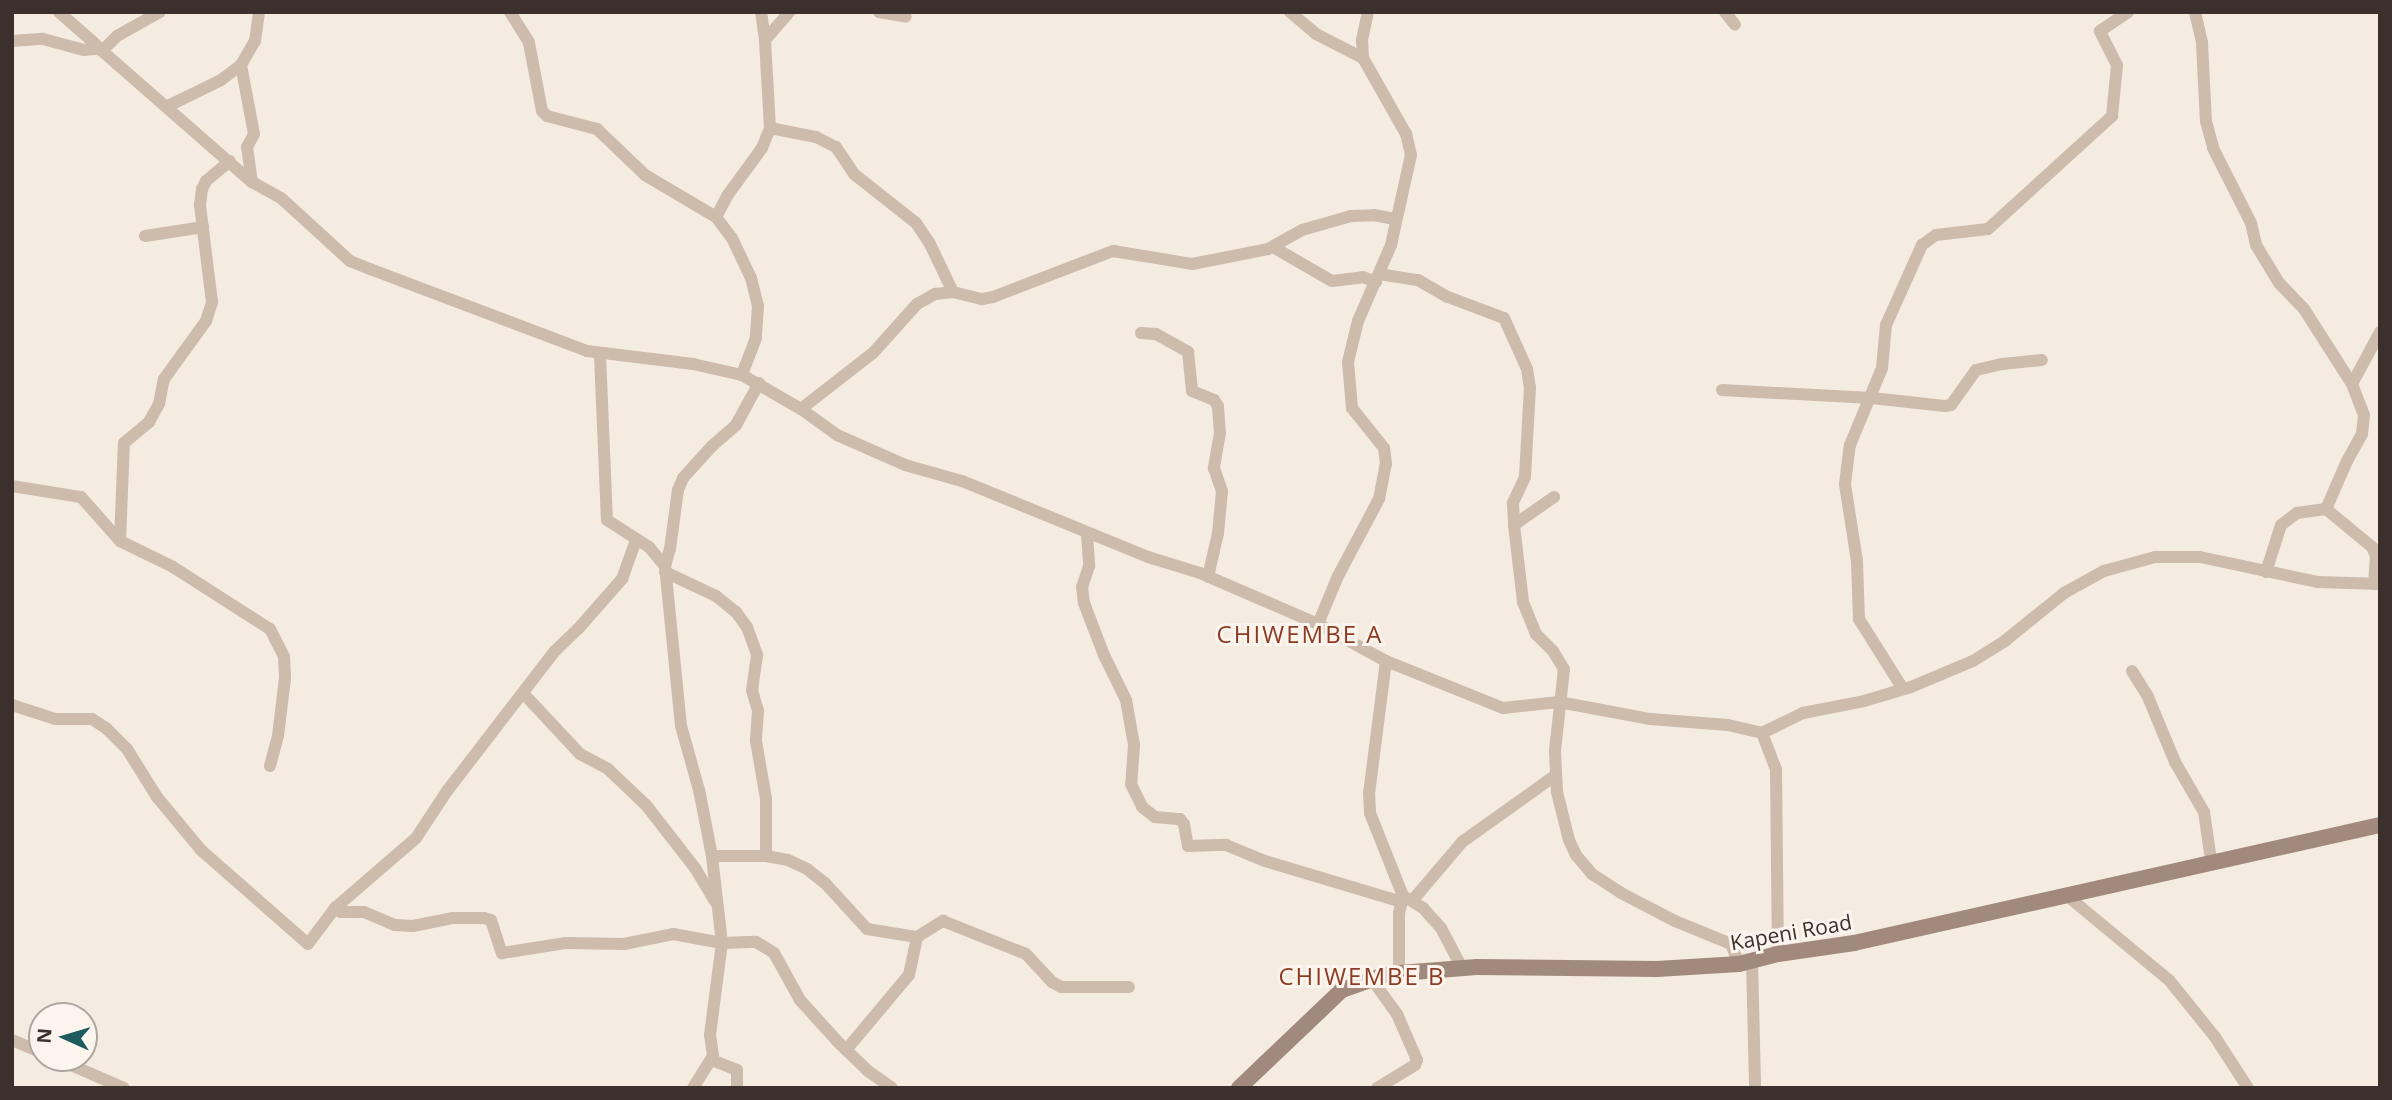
<!DOCTYPE html>
<style>
body{margin:0}
#map{position:relative;width:2392px;height:1100px;overflow:hidden;background:#f4ebe1;font-family:"Open Sans",sans-serif}
div>[style]{position:absolute}
[style*='--x']{left:calc(var(--x)*1px);top:calc(var(--y)*1px);width:calc(var(--w)*1px);rotate:calc(var(--a)*1deg)}
.minor>*{height:12px;margin:-6px;padding:0 6px;transform-origin:6px;border-radius:6px;background:#cdbbac}
.secondary>*{height:16px;margin:-8px;padding:0 8px;transform-origin:8px;border-radius:8px;background:#a18a7d}
.minor-bridge>*{height:12px;margin:-6px;padding:0 6px;transform-origin:6px;border-radius:6px;background:#cdbbac}
span{translate:-50% -50%;white-space:nowrap;text-align:center;line-height:1.15;-webkit-text-stroke:6px #fbf5ee;paint-order:stroke}
.street-label{font-size:21px;color:#3b302b}
.quarter-label{font-size:24px;color:#8c3b22;letter-spacing:2px}
.frame{position:absolute;inset:0;border:14px solid #3b302b;pointer-events:none}
.north{position:absolute;left:28px;top:1002px;width:70px;height:70px;box-sizing:border-box;background:#fbf5ee;border:2px solid #aea6a0;border-radius:50%;rotate:274deg;font-size:19px;font-weight:700;line-height:28px;text-align:center;color:#3b302b}
.north::after{content:'';display:block;margin:auto;width:24px;height:32px;background:#1f5a5e;clip-path:polygon(50% 0,100% 100%,50% 72%,0 100%)}
</style>
<div id="map">
<div class="minor">
<div style="--x:59;--y:12;--w:45;--a:41.4"></div>
<div style="--x:510;--y:12;--w:36;--a:58"></div>
<div style="--x:529;--y:43;--w:69;--a:79.2"></div>
<div style="--x:542;--y:111;--w:7;--a:45"></div>
<div style="--x:547;--y:116;--w:52;--a:14.6"></div>
<div style="--x:597;--y:129;--w:66;--a:43.8"></div>
<div style="--x:645;--y:175;--w:82;--a:30.6"></div>
<div style="--x:716;--y:217;--w:26;--a:53"></div>
<div style="--x:732;--y:238;--w:44;--a:64.6"></div>
<div style="--x:751;--y:278;--w:29;--a:76"></div>
<div style="--x:758;--y:306;--w:32;--a:94"></div>
<div style="--x:756;--y:338;--w:40;--a:111"></div>
<div style="--x:879;--y:12;--w:27;--a:10"></div>
<div style="--x:1290;--y:12;--w:34;--a:40"></div>
<div style="--x:1316;--y:34;--w:53;--a:27.1"></div>
<div style="--x:1725;--y:12;--w:16;--a:52"></div>
<div style="--x:2195;--y:12;--w:32;--a:77"></div>
<div style="--x:2202;--y:43;--w:78;--a:87.1"></div>
<div style="--x:2206;--y:121;--w:28;--a:75"></div>
<div style="--x:2213;--y:148;--w:84;--a:63.1"></div>
<div style="--x:2251;--y:223;--w:23;--a:77"></div>
<div style="--x:2256;--y:245;--w:44;--a:58.8"></div>
<div style="--x:2279;--y:283;--w:36;--a:46"></div>
<div style="--x:2304;--y:309;--w:89;--a:57.4"></div>
<div style="--x:2352;--y:384;--w:33;--a:69"></div>
<div style="--x:2364;--y:415;--w:19;--a:96"></div>
<div style="--x:2362;--y:434;--w:31;--a:119"></div>
<div style="--x:2347;--y:461;--w:52;--a:113.6"></div>
<div style="--x:765;--y:40;--w:37;--a:-49"></div>
<div style="--x:12;--y:41;--w:31;--a:-4"></div>
<div style="--x:43;--y:39;--w:42;--a:15"></div>
<div style="--x:84;--y:50;--w:19;--a:-6"></div>
<div style="--x:103;--y:48;--w:3;--a:108"></div>
<div style="--x:102;--y:51;--w:21;--a:-45"></div>
<div style="--x:117;--y:36;--w:49;--a:-29.2"></div>
<div style="--x:101;--y:50;--w:201;--a:41.2"></div>
<div style="--x:252;--y:182;--w:33;--a:29"></div>
<div style="--x:281;--y:198;--w:93;--a:42.4"></div>
<div style="--x:350;--y:261;--w:22;--a:22"></div>
<div style="--x:370;--y:269;--w:232;--a:20.7"></div>
<div style="--x:587;--y:351;--w:107;--a:7"></div>
<div style="--x:693;--y:364;--w:50;--a:12.7"></div>
<div style="--x:742;--y:375;--w:68;--a:30"></div>
<div style="--x:801;--y:409;--w:44;--a:35.8"></div>
<div style="--x:837;--y:435;--w:74;--a:23.8"></div>
<div style="--x:905;--y:465;--w:59;--a:15.7"></div>
<div style="--x:962;--y:481;--w:201;--a:22.2"></div>
<div style="--x:1148;--y:557;--w:54;--a:17.1"></div>
<div style="--x:1200;--y:573;--w:129;--a:23.4"></div>
<div style="--x:1318;--y:624;--w:77;--a:28.6"></div>
<div style="--x:1386;--y:661;--w:126;--a:21.9"></div>
<div style="--x:1503;--y:708;--w:56;--a:-6.1"></div>
<div style="--x:1559;--y:702;--w:93;--a:10.6"></div>
<div style="--x:1650;--y:719;--w:78;--a:4.4"></div>
<div style="--x:1728;--y:725;--w:35;--a:13"></div>
<div style="--x:1762;--y:733;--w:39;--a:69"></div>
<div style="--x:1776;--y:769;--w:185;--a:89.4"></div>
<div style="--x:241;--y:65;--w:70;--a:79.3"></div>
<div style="--x:254;--y:134;--w:15;--a:118"></div>
<div style="--x:247;--y:147;--w:35;--a:82"></div>
<div style="--x:168;--y:106;--w:59;--a:-26.1"></div>
<div style="--x:221;--y:80;--w:25;--a:-37"></div>
<div style="--x:241;--y:65;--w:28;--a:-60"></div>
<div style="--x:255;--y:41;--w:29;--a:-82"></div>
<div style="--x:770;--y:128;--w:47;--a:11.1"></div>
<div style="--x:816;--y:137;--w:22;--a:27"></div>
<div style="--x:836;--y:147;--w:32;--a:56"></div>
<div style="--x:854;--y:174;--w:79;--a:38.3"></div>
<div style="--x:916;--y:223;--w:23;--a:56"></div>
<div style="--x:929;--y:242;--w:55;--a:64.4"></div>
<div style="--x:716;--y:217;--w:24;--a:-62"></div>
<div style="--x:727;--y:196;--w:59;--a:-53.9"></div>
<div style="--x:762;--y:148;--w:22;--a:-68"></div>
<div style="--x:770;--y:128;--w:88;--a:-93.3"></div>
<div style="--x:765;--y:40;--w:28;--a:-98"></div>
<div style="--x:145;--y:236;--w:59;--a:-8.8"></div>
<div style="--x:1273;--y:247;--w:68;--a:30"></div>
<div style="--x:1332;--y:281;--w:31;--a:-7"></div>
<div style="--x:1363;--y:277;--w:14;--a:21"></div>
<div style="--x:1379;--y:274;--w:39;--a:9"></div>
<div style="--x:1418;--y:280;--w:34;--a:30"></div>
<div style="--x:1448;--y:297;--w:60;--a:20.6"></div>
<div style="--x:1504;--y:318;--w:56;--a:65.7"></div>
<div style="--x:1527;--y:369;--w:18;--a:81"></div>
<div style="--x:1530;--y:387;--w:90;--a:93.2"></div>
<div style="--x:1525;--y:477;--w:29;--a:115"></div>
<div style="--x:1513;--y:503;--w:22;--a:87"></div>
<div style="--x:1514;--y:525;--w:78;--a:83.3"></div>
<div style="--x:1523;--y:602;--w:35;--a:68"></div>
<div style="--x:1536;--y:634;--w:24;--a:45"></div>
<div style="--x:1553;--y:651;--w:21;--a:59"></div>
<div style="--x:1564;--y:669;--w:82;--a:96.3"></div>
<div style="--x:1555;--y:751;--w:41;--a:87.2"></div>
<div style="--x:1557;--y:792;--w:49;--a:76"></div>
<div style="--x:1569;--y:840;--w:17;--a:65"></div>
<div style="--x:1576;--y:855;--w:25;--a:50"></div>
<div style="--x:1592;--y:874;--w:35;--a:33"></div>
<div style="--x:1621;--y:893;--w:61;--a:27.4"></div>
<div style="--x:1675;--y:921;--w:61;--a:22.3"></div>
<div style="--x:1731;--y:944;--w:22;--a:68"></div>
<div style="--x:1141;--y:333;--w:15;--a:4"></div>
<div style="--x:1156;--y:334;--w:37;--a:29"></div>
<div style="--x:1188;--y:352;--w:39;--a:84"></div>
<div style="--x:1192;--y:391;--w:24;--a:22"></div>
<div style="--x:1214;--y:400;--w:7;--a:56"></div>
<div style="--x:1218;--y:406;--w:27;--a:86"></div>
<div style="--x:1220;--y:433;--w:36;--a:100"></div>
<div style="--x:1214;--y:468;--w:24;--a:71"></div>
<div style="--x:1222;--y:491;--w:42;--a:95.4"></div>
<div style="--x:1218;--y:533;--w:45;--a:102.8"></div>
<div style="--x:600;--y:355;--w:165;--a:87.6"></div>
<div style="--x:607;--y:520;--w:50;--a:32.7"></div>
<div style="--x:649;--y:547;--w:25;--a:50"></div>
<div style="--x:2352;--y:384;--w:59;--a:-61.7"></div>
<div style="--x:1722;--y:390;--w:150;--a:3.1"></div>
<div style="--x:1872;--y:398;--w:73;--a:6.3"></div>
<div style="--x:1945;--y:406;--w:6;--a:-9"></div>
<div style="--x:1951;--y:405;--w:43;--a:-54.5"></div>
<div style="--x:1976;--y:370;--w:27;--a:-13"></div>
<div style="--x:2002;--y:364;--w:40;--a:-5.7"></div>
<div style="--x:801;--y:409;--w:91;--a:-37.9"></div>
<div style="--x:873;--y:353;--w:66;--a:-48.1"></div>
<div style="--x:917;--y:304;--w:21;--a:-29"></div>
<div style="--x:935;--y:294;--w:18;--a:-6"></div>
<div style="--x:953;--y:292;--w:30;--a:14"></div>
<div style="--x:982;--y:299;--w:11;--a:-10"></div>
<div style="--x:993;--y:297;--w:129;--a:-21"></div>
<div style="--x:1113;--y:251;--w:80;--a:9.3"></div>
<div style="--x:1192;--y:264;--w:77;--a:-11.2"></div>
<div style="--x:1268;--y:249;--w:39;--a:-29"></div>
<div style="--x:1302;--y:230;--w:51;--a:-15.9"></div>
<div style="--x:1351;--y:216;--w:23;--a:-2"></div>
<div style="--x:1374;--y:215;--w:21;--a:11"></div>
<div style="--x:12;--y:486;--w:70;--a:9.1"></div>
<div style="--x:81;--y:497;--w:59;--a:48.4"></div>
<div style="--x:120;--y:541;--w:59;--a:26.1"></div>
<div style="--x:173;--y:567;--w:115;--a:32.6"></div>
<div style="--x:270;--y:629;--w:31;--a:63"></div>
<div style="--x:284;--y:657;--w:21;--a:87"></div>
<div style="--x:285;--y:678;--w:58;--a:96.9"></div>
<div style="--x:278;--y:736;--w:31;--a:105"></div>
<div style="--x:1514;--y:525;--w:49;--a:-35"></div>
<div style="--x:1087;--y:534;--w:32;--a:86"></div>
<div style="--x:1089;--y:566;--w:22;--a:108"></div>
<div style="--x:1082;--y:587;--w:16;--a:83"></div>
<div style="--x:1084;--y:603;--w:56;--a:69"></div>
<div style="--x:1104;--y:655;--w:50;--a:63.9"></div>
<div style="--x:1126;--y:700;--w:46;--a:79.9"></div>
<div style="--x:1134;--y:745;--w:39;--a:94"></div>
<div style="--x:1131;--y:784;--w:25;--a:64"></div>
<div style="--x:1142;--y:807;--w:16;--a:38"></div>
<div style="--x:1155;--y:817;--w:25;--a:5"></div>
<div style="--x:1180;--y:819;--w:6;--a:51"></div>
<div style="--x:1184;--y:824;--w:22;--a:80"></div>
<div style="--x:1188;--y:846;--w:38;--a:-2"></div>
<div style="--x:1226;--y:845;--w:42;--a:22.3"></div>
<div style="--x:1265;--y:861;--w:143;--a:16.7"></div>
<div style="--x:120;--y:541;--w:98;--a:-87.7"></div>
<div style="--x:124;--y:443;--w:33;--a:-40"></div>
<div style="--x:149;--y:422;--w:21;--a:-61"></div>
<div style="--x:159;--y:404;--w:25;--a:-79"></div>
<div style="--x:164;--y:379;--w:72;--a:-54.1"></div>
<div style="--x:206;--y:321;--w:20;--a:-72"></div>
<div style="--x:212;--y:302;--w:98;--a:-97.1"></div>
<div style="--x:200;--y:205;--w:16;--a:-83"></div>
<div style="--x:202;--y:189;--w:9;--a:-63"></div>
<div style="--x:206;--y:181;--w:31;--a:-40"></div>
<div style="--x:665;--y:572;--w:56;--a:25.2"></div>
<div style="--x:716;--y:596;--w:26;--a:39"></div>
<div style="--x:736;--y:612;--w:19;--a:54"></div>
<div style="--x:747;--y:627;--w:30;--a:70"></div>
<div style="--x:757;--y:655;--w:35;--a:98"></div>
<div style="--x:752;--y:690;--w:22;--a:74"></div>
<div style="--x:758;--y:711;--w:30;--a:94"></div>
<div style="--x:756;--y:741;--w:59;--a:80.2"></div>
<div style="--x:766;--y:799;--w:57;--a:90"></div>
<div style="--x:2266;--y:572;--w:49;--a:-72.3"></div>
<div style="--x:2281;--y:525;--w:20;--a:-37"></div>
<div style="--x:2297;--y:513;--w:29;--a:-8"></div>
<div style="--x:2326;--y:509;--w:60;--a:39.6"></div>
<div style="--x:2372;--y:547;--w:10;--a:66"></div>
<div style="--x:2376;--y:556;--w:28;--a:94"></div>
<div style="--x:1318;--y:624;--w:52;--a:-67.4"></div>
<div style="--x:1338;--y:576;--w:87;--a:-62"></div>
<div style="--x:1379;--y:499;--w:36;--a:-79"></div>
<div style="--x:1386;--y:464;--w:16;--a:-97"></div>
<div style="--x:1384;--y:448;--w:51;--a:-128.7"></div>
<div style="--x:1352;--y:408;--w:46;--a:-95"></div>
<div style="--x:1348;--y:362;--w:42;--a:-76.3"></div>
<div style="--x:1358;--y:321;--w:83;--a:-66.5"></div>
<div style="--x:1391;--y:245;--w:92;--a:-77.5"></div>
<div style="--x:1411;--y:155;--w:22;--a:-103"></div>
<div style="--x:1406;--y:134;--w:87;--a:-119.5"></div>
<div style="--x:1363;--y:58;--w:18;--a:-93"></div>
<div style="--x:1362;--y:40;--w:29;--a:-78"></div>
<div style="--x:1386;--y:661;--w:133;--a:97.3"></div>
<div style="--x:1369;--y:793;--w:20;--a:87"></div>
<div style="--x:1370;--y:813;--w:89;--a:68.3"></div>
<div style="--x:1403;--y:896;--w:18;--a:103"></div>
<div style="--x:1399;--y:914;--w:58;--a:90"></div>
<div style="--x:2132;--y:671;--w:31;--a:58"></div>
<div style="--x:2148;--y:697;--w:70;--a:67.4"></div>
<div style="--x:2175;--y:762;--w:58;--a:59.9"></div>
<div style="--x:2204;--y:812;--w:49;--a:81.7"></div>
<div style="--x:1903;--y:689;--w:83;--a:-122.2"></div>
<div style="--x:1859;--y:619;--w:58;--a:-92"></div>
<div style="--x:1857;--y:561;--w:78;--a:-98.9"></div>
<div style="--x:1845;--y:484;--w:39;--a:-83"></div>
<div style="--x:1850;--y:445;--w:83;--a:-67.4"></div>
<div style="--x:1882;--y:368;--w:43;--a:-84.7"></div>
<div style="--x:1886;--y:325;--w:88;--a:-65.8"></div>
<div style="--x:1922;--y:245;--w:17;--a:-36"></div>
<div style="--x:1936;--y:235;--w:52;--a:-6.6"></div>
<div style="--x:1988;--y:229;--w:168;--a:-42.3"></div>
<div style="--x:2112;--y:116;--w:51;--a:-84.4"></div>
<div style="--x:2117;--y:65;--w:38;--a:-117"></div>
<div style="--x:2100;--y:31;--w:34;--a:-34"></div>
<div style="--x:523;--y:693;--w:83;--a:46.9"></div>
<div style="--x:580;--y:754;--w:32;--a:28"></div>
<div style="--x:608;--y:769;--w:52;--a:43.5"></div>
<div style="--x:646;--y:805;--w:80;--a:52.1"></div>
<div style="--x:695;--y:868;--w:39;--a:59"></div>
<div style="--x:12;--y:705;--w:45;--a:18"></div>
<div style="--x:55;--y:719;--w:37;--a:0"></div>
<div style="--x:92;--y:719;--w:17;--a:33"></div>
<div style="--x:106;--y:728;--w:30;--a:45"></div>
<div style="--x:127;--y:749;--w:57;--a:58"></div>
<div style="--x:157;--y:797;--w:69;--a:50.3"></div>
<div style="--x:201;--y:850;--w:142;--a:41.3"></div>
<div style="--x:308;--y:944;--w:45;--a:-53.1"></div>
<div style="--x:335;--y:908;--w:107;--a:-40.8"></div>
<div style="--x:416;--y:838;--w:56;--a:-56.6"></div>
<div style="--x:447;--y:791;--w:177;--a:-52.4"></div>
<div style="--x:555;--y:651;--w:32;--a:-44"></div>
<div style="--x:578;--y:629;--w:67;--a:-48.7"></div>
<div style="--x:622;--y:579;--w:41;--a:-70.3"></div>
<div style="--x:1762;--y:733;--w:46;--a:-26"></div>
<div style="--x:1803;--y:713;--w:62;--a:-11.1"></div>
<div style="--x:1864;--y:701;--w:49;--a:-16.6"></div>
<div style="--x:1911;--y:687;--w:67;--a:-22.8"></div>
<div style="--x:1973;--y:661;--w:39;--a:-32"></div>
<div style="--x:2006;--y:640;--w:75;--a:-39"></div>
<div style="--x:2064;--y:593;--w:46;--a:-28.8"></div>
<div style="--x:2104;--y:571;--w:53;--a:-15.4"></div>
<div style="--x:2155;--y:557;--w:45;--a:0"></div>
<div style="--x:2200;--y:557;--w:121;--a:12"></div>
<div style="--x:2318;--y:582;--w:62;--a:1.8"></div>
<div style="--x:712;--y:856;--w:54;--a:0"></div>
<div style="--x:766;--y:856;--w:22;--a:10"></div>
<div style="--x:788;--y:860;--w:21;--a:25"></div>
<div style="--x:807;--y:869;--w:23;--a:38"></div>
<div style="--x:825;--y:883;--w:62;--a:47.6"></div>
<div style="--x:867;--y:929;--w:51;--a:9.1"></div>
<div style="--x:2065;--y:894;--w:135;--a:39.6"></div>
<div style="--x:2169;--y:980;--w:73;--a:51.1"></div>
<div style="--x:2215;--y:1037;--w:61;--a:57.1"></div>
<div style="--x:1407;--y:898;--w:19;--a:32"></div>
<div style="--x:1423;--y:908;--w:27;--a:48"></div>
<div style="--x:1441;--y:928;--w:45;--a:62.3"></div>
<div style="--x:1412;--y:901;--w:77;--a:-49.7"></div>
<div style="--x:1462;--y:842;--w:115;--a:-35.5"></div>
<div style="--x:335;--y:908;--w:7;--a:34"></div>
<div style="--x:341;--y:912;--w:23;--a:0"></div>
<div style="--x:364;--y:912;--w:34;--a:23"></div>
<div style="--x:395;--y:925;--w:18;--a:3"></div>
<div style="--x:413;--y:926;--w:41;--a:-11.3"></div>
<div style="--x:453;--y:918;--w:31;--a:0"></div>
<div style="--x:484;--y:918;--w:7;--a:16"></div>
<div style="--x:491;--y:920;--w:35;--a:72"></div>
<div style="--x:502;--y:953;--w:65;--a:-8.9"></div>
<div style="--x:566;--y:943;--w:58;--a:1"></div>
<div style="--x:624;--y:944;--w:50;--a:-11.5"></div>
<div style="--x:673;--y:934;--w:50;--a:10.4"></div>
<div style="--x:722;--y:943;--w:34;--a:-2"></div>
<div style="--x:756;--y:942;--w:21;--a:31"></div>
<div style="--x:774;--y:953;--w:54;--a:61"></div>
<div style="--x:800;--y:1000;--w:55;--a:47.9"></div>
<div style="--x:837;--y:1041;--w:43;--a:44.1"></div>
<div style="--x:868;--y:1071;--w:29;--a:35"></div>
<div style="--x:1752;--y:961;--w:127;--a:88.6"></div>
<div style="--x:1371;--y:978;--w:44;--a:54.2"></div>
<div style="--x:1397;--y:1014;--w:50;--a:66.5"></div>
<div style="--x:1417;--y:1060;--w:5;--a:112"></div>
<div style="--x:1415;--y:1065;--w:44;--a:148.8"></div>
<div style="--x:12;--y:1040;--w:33;--a:23"></div>
<div style="--x:846;--y:1050;--w:98;--a:-50"></div>
<div style="--x:909;--y:975;--w:39;--a:-78"></div>
<div style="--x:917;--y:937;--w:31;--a:-32"></div>
<div style="--x:943;--y:921;--w:89;--a:21.7"></div>
<div style="--x:1026;--y:954;--w:38;--a:47"></div>
<div style="--x:1052;--y:982;--w:10;--a:29"></div>
<div style="--x:1061;--y:987;--w:68;--a:0"></div>
<div style="--x:55;--y:1058;--w:75;--a:23.5"></div>
<div style="--x:712;--y:1060;--w:27;--a:22"></div>
<div style="--x:737;--y:1070;--w:18;--a:90"></div>
<div style="--x:693;--y:1088;--w:38;--a:-58"></div>
<div style="--x:713;--y:1056;--w:21;--a:-98"></div>
<div style="--x:710;--y:1035;--w:93;--a:-82.6"></div>
<div style="--x:722;--y:943;--w:88;--a:-96.6"></div>
<div style="--x:712;--y:856;--w:67;--a:-101.1"></div>
<div style="--x:699;--y:790;--w:66;--a:-105.7"></div>
<div style="--x:681;--y:726;--w:161;--a:-95.7"></div>
<div style="--x:665;--y:566;--w:18;--a:-74"></div>
<div style="--x:670;--y:549;--w:60;--a:-82.3"></div>
<div style="--x:678;--y:490;--w:13;--a:-67"></div>
<div style="--x:683;--y:478;--w:43;--a:-47.8"></div>
<div style="--x:712;--y:446;--w:32;--a:-41"></div>
<div style="--x:736;--y:425;--w:48;--a:-61.3"></div>
</div>
<div class="secondary">
<div style="--x:1239;--y:1088;--w:142;--a:-43.6"></div>
<div style="--x:1342;--y:990;--w:48;--a:-19.6"></div>
<div style="--x:1387;--y:974;--w:90;--a:-4.4"></div>
<div style="--x:1477;--y:967;--w:180;--a:0.6"></div>
<div style="--x:1657;--y:969;--w:82;--a:-3.5"></div>
<div style="--x:1739;--y:964;--w:40;--a:-14.4"></div>
<div style="--x:1778;--y:954;--w:77;--a:-8.2"></div>
<div style="--x:1854;--y:943;--w:539;--a:-12.64"></div>
</div>
<div class="minor-bridge">
<div style="--x:93;--y:42;--w:11;--a:45"></div>
</div>
<div class="street-label">
<span style="left:1791px;top:932px;rotate:-10deg">Kapeni Road</span>
</div>
<div class="quarter-label">
<span style="left:1300px;top:634px">CHIWEMBE A</span>
<span style="left:1362px;top:976px">CHIWEMBE B</span>
</div>
<div class="frame"></div>
<div class="north">N</div>
</div>
